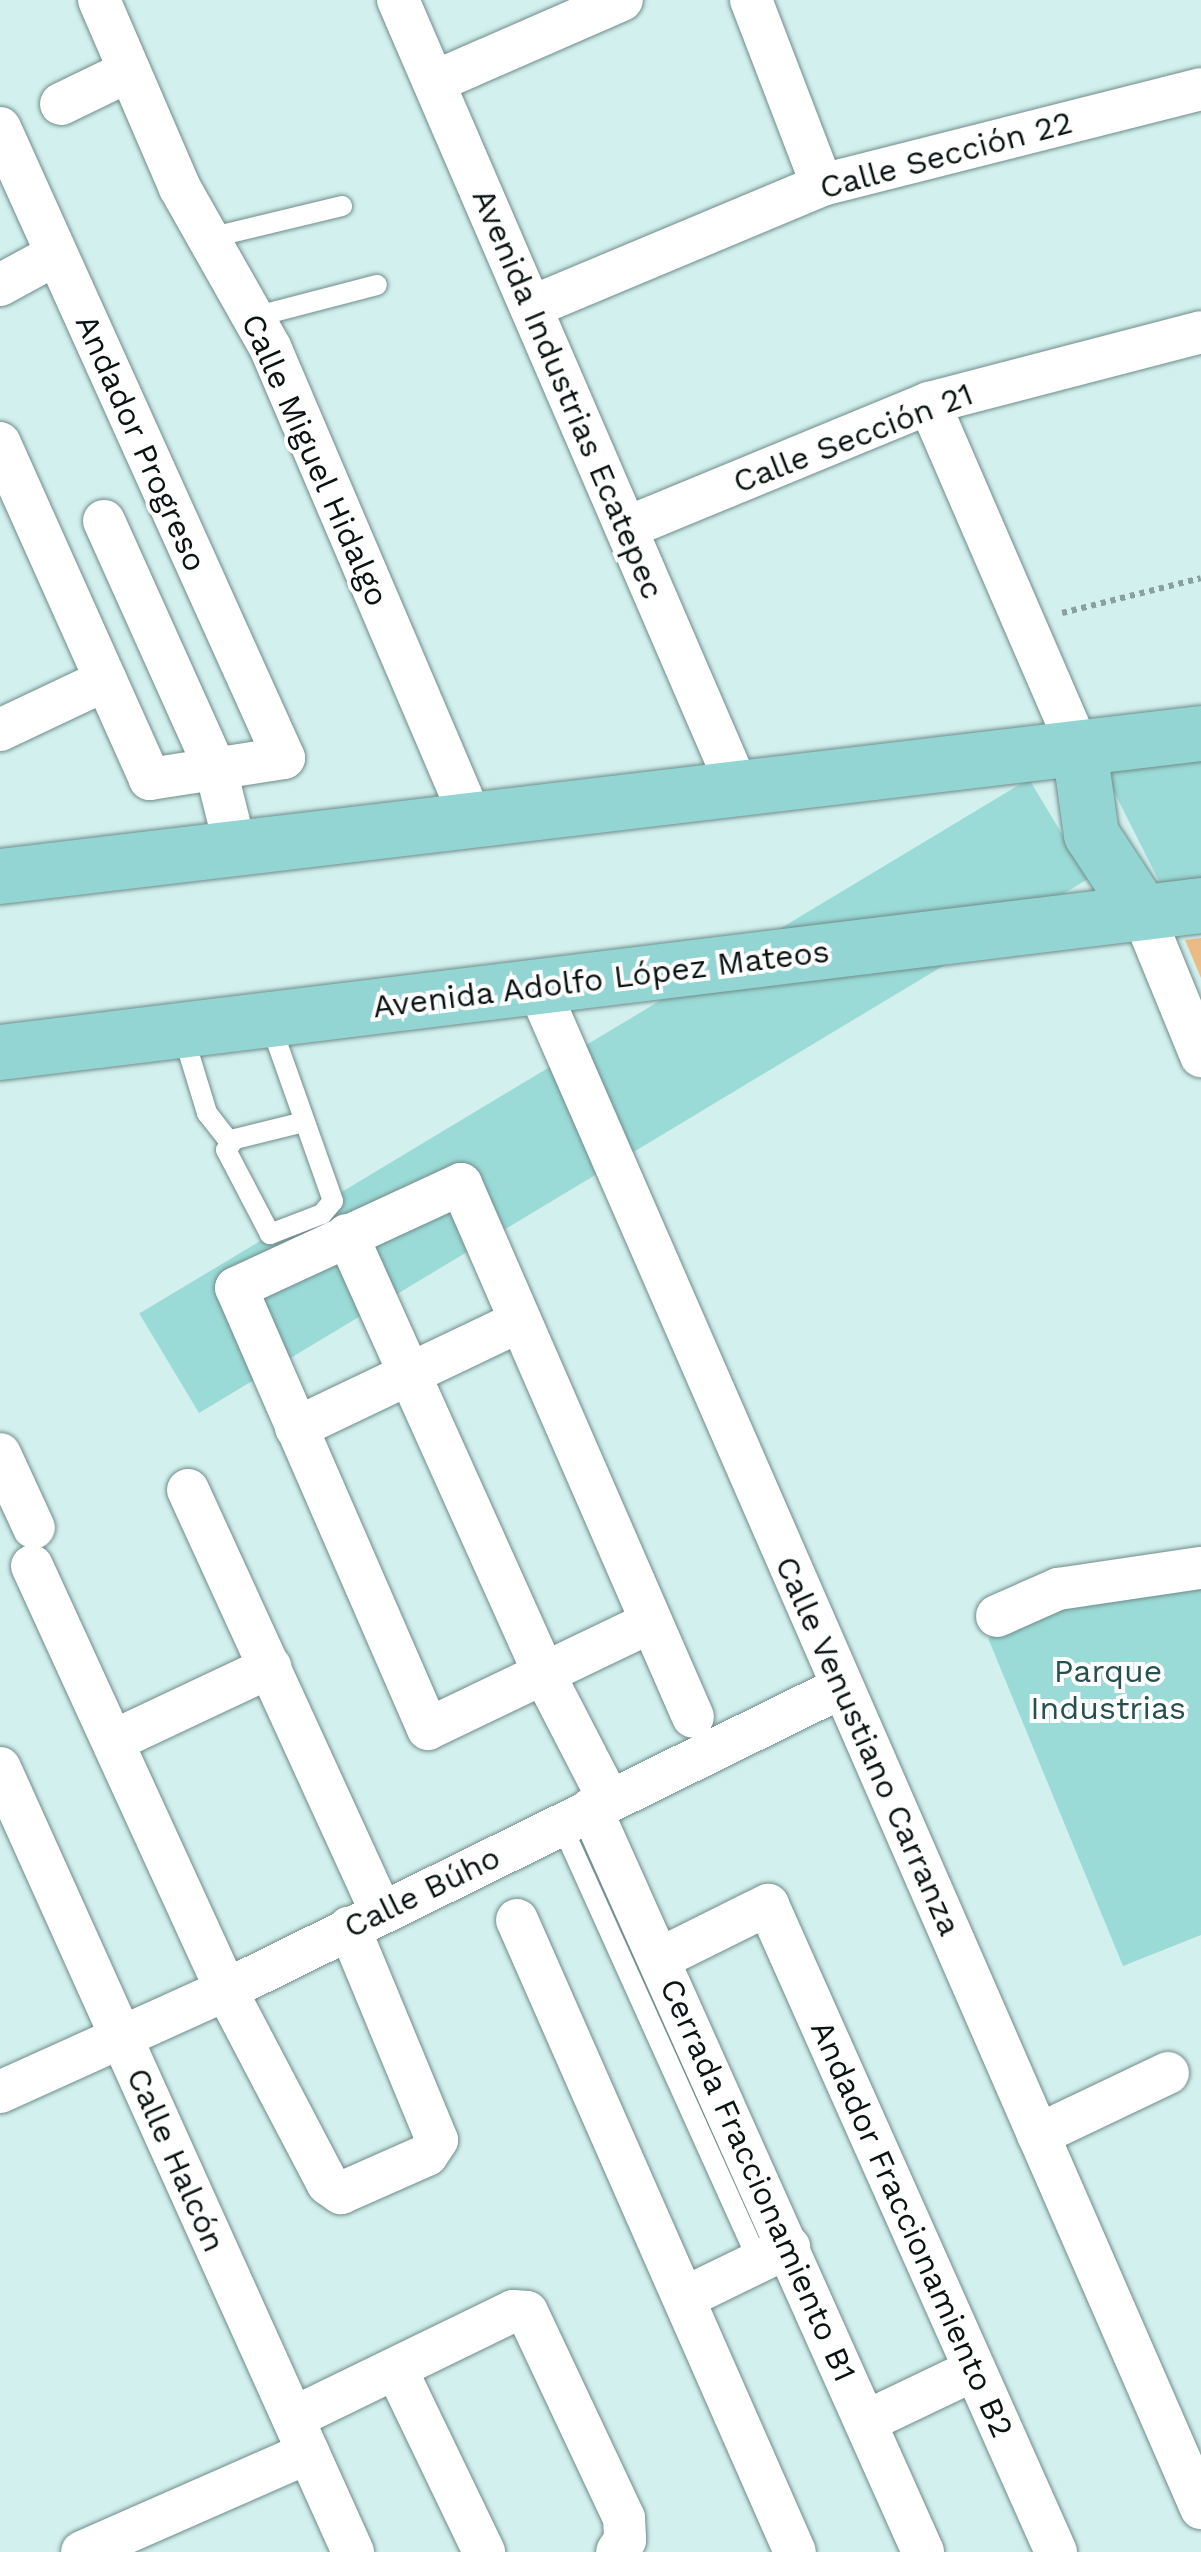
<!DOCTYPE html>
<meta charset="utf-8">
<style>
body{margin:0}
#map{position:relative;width:1201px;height:2552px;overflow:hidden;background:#d2f0ee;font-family:"Work Sans",sans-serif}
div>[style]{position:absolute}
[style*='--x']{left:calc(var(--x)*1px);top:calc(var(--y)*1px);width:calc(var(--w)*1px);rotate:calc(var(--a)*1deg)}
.green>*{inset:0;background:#9bdbd7;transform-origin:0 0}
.building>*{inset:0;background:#ebbb86}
.path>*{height:6px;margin-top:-3px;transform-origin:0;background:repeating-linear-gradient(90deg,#89a09e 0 5px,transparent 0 10px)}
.roads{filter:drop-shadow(0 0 2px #708c8a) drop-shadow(0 0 2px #708c8a)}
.lane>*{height:20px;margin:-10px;padding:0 10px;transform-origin:10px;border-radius:10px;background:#fff}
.street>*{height:42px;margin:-21px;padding:0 21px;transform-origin:21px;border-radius:21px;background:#fff}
.primary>*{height:55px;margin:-27.5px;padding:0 27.5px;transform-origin:27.5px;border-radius:27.5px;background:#92d5d2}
span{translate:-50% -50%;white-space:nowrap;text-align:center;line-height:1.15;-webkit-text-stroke:8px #fff;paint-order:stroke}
.street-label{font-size:32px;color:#091312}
.park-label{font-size:32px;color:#25504d}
</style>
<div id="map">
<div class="green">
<div style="clip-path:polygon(1201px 757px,1201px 878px,1160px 883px,1102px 768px)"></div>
<div style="left:1029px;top:779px;width:116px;height:1038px;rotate:59deg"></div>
<div style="clip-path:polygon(1201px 1584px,1201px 1935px,1123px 1966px,988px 1638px,1047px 1607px)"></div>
</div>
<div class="building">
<div style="clip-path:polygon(1201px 938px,1201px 978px,1185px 940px)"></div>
</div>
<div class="path">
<div style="--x:1062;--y:613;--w:143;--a:-14.1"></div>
</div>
<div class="roads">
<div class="lane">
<div style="--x:205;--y:239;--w:141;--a:-13.5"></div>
<div style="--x:254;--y:317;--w:127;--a:-14.6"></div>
<div style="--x:270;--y:1023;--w:189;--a:70.5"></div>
<div style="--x:333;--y:1201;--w:17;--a:130"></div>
<div style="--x:322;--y:1214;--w:56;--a:159"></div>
<div style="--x:270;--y:1234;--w:95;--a:-117.6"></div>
<div style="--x:226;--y:1150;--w:14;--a:-51"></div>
<div style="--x:235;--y:1139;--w:71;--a:-13.8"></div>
<div style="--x:182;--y:1031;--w:86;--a:73"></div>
<div style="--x:207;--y:1113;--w:37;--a:52"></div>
<div style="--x:561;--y:1824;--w:479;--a:65.7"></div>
</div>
<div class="street">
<div style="--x:99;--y:0;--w:205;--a:66.7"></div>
<div style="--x:180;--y:188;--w:183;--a:60.5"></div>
<div style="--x:270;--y:347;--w:510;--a:66.9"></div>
<div style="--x:398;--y:0;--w:858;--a:66.66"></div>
<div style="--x:751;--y:0;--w:198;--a:69"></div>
<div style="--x:434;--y:82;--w:205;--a:-23.6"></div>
<div style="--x:61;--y:104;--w:76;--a:-25.9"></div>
<div style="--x:0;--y:128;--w:691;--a:65.73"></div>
<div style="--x:284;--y:758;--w:136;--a:171.1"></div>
<div style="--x:150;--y:779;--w:368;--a:-114.1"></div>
<div style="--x:0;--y:285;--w:63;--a:-28.6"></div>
<div style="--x:531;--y:307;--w:316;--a:-22.7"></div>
<div style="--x:822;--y:185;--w:391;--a:-14.2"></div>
<div style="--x:929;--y:403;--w:377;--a:66.6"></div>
<div style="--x:104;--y:521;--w:273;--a:65.8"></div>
<div style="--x:216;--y:770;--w:78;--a:76"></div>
<div style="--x:626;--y:528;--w:328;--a:-22.4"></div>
<div style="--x:929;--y:403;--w:281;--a:-14.6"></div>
<div style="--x:0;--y:730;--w:117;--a:-25.3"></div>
<div style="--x:1142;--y:912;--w:156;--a:67.7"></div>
<div style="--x:536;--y:983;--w:1664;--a:66.44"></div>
<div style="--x:347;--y:1235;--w:483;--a:65.8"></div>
<div style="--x:545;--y:1676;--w:140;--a:62.7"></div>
<div style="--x:296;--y:1428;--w:246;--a:-25.5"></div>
<div style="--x:0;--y:1454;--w:81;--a:65.3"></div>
<div style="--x:188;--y:1490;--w:464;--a:65.4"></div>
<div style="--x:32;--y:1566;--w:466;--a:65.4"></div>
<div style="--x:226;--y:1990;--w:219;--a:62.3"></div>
<div style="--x:328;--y:2184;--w:16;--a:35"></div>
<div style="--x:341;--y:2193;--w:94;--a:-23.8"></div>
<div style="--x:427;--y:2155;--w:18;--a:-56"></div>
<div style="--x:437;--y:2140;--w:230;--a:-112.5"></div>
<div style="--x:997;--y:1616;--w:67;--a:-23.9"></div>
<div style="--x:1058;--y:1589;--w:145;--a:-8.4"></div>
<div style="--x:649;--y:1623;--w:245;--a:154.4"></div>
<div style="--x:428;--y:1729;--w:481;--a:-113.5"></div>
<div style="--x:236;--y:1288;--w:248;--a:-24.8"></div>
<div style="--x:461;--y:1184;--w:581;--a:66.48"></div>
<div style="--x:113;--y:1741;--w:174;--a:-25.2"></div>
<div style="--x:0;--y:1768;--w:860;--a:65.76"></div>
<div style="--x:591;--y:1809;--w:814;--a:65.92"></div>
<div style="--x:517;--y:1920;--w:690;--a:66.26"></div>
<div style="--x:659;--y:1959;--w:122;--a:-26.4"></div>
<div style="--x:768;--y:1905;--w:708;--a:66"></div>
<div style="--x:0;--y:2092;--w:248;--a:-24.3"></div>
<div style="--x:226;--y:1990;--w:686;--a:-26.19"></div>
<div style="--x:1038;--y:2135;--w:144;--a:-25.5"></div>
<div style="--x:684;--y:2298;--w:117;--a:-25.9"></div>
<div style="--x:397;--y:2371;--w:201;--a:64.3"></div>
<div style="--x:293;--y:2418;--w:245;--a:-25.9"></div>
<div style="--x:513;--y:2311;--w:14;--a:4"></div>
<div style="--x:527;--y:2312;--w:228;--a:64.8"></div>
<div style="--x:624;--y:2518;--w:22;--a:87"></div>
<div style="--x:625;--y:2540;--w:14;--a:124"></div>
<div style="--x:867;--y:2421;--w:119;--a:-25.5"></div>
<div style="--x:82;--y:2552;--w:247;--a:-23.7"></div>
</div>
<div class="primary">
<div style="--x:1079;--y:749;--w:86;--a:82"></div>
<div style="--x:1091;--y:834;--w:93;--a:56.8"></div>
<div style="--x:0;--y:876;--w:1209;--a:-6.79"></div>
<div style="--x:0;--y:1052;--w:1210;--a:-6.98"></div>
</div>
</div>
<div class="street-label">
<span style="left:946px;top:155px;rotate:-15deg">Calle Sección 22</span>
<span style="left:568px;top:394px;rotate:67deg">Avenida Industrias Ecatepec</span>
<span style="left:853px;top:438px;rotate:-21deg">Calle Sección 21</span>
<span style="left:141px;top:443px;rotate:66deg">Andador Progreso</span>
<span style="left:315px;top:460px;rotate:66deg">Calle Miguel Hidalgo</span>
<span style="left:601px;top:979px;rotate:-7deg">Avenida Adolfo López Mateos</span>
<span style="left:868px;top:1746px;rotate:66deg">Calle Venustiano Carranza</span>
<span style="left:422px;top:1892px;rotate:-26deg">Calle Búho</span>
<span style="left:176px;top:2160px;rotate:66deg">Calle Halcón</span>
<span style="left:758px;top:2180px;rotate:66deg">Cerrada Fraccionamiento B1</span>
<span style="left:912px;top:2229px;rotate:66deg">Andador Fraccionamiento B2</span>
</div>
<div class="park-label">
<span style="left:1108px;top:1690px">Parque<br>Industrias</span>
</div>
</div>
